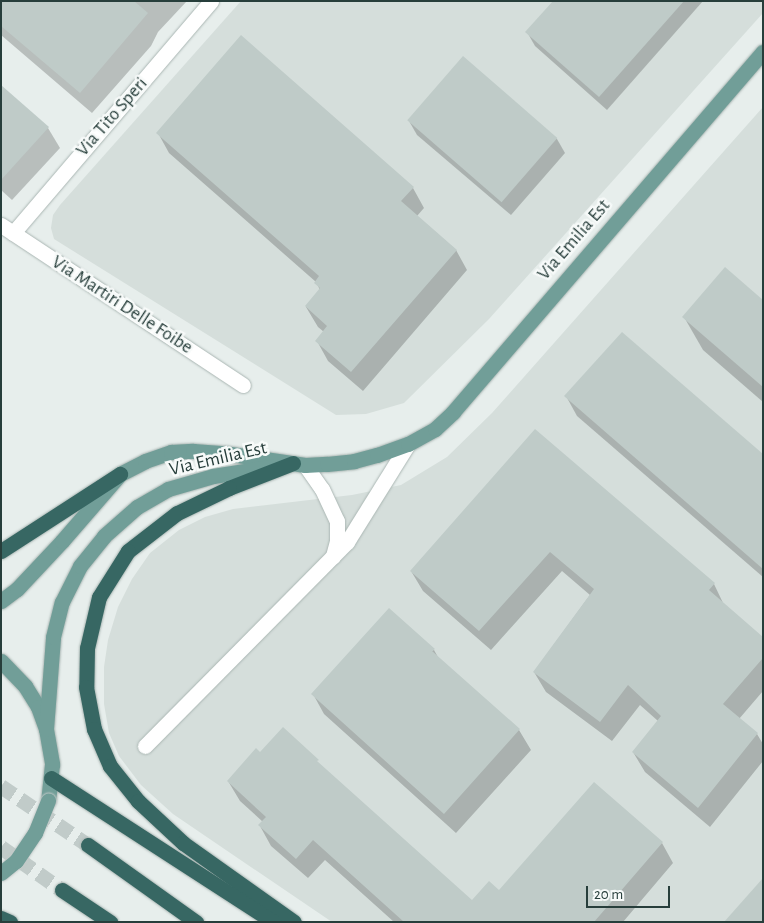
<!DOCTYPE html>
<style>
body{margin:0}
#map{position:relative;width:764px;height:923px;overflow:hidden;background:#e7eeec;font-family:"Alegreya Sans",sans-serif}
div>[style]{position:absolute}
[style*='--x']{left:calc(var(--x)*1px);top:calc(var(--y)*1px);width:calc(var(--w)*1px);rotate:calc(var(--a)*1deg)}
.built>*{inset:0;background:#d5dedb}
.shadow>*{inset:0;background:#0003}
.building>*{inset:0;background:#bfcbc8;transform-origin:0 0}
.highway-tunnel>*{height:15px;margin-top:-7.5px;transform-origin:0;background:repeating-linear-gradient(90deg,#c1cbc9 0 15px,transparent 0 23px)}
.roads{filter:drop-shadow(0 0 1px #aab6b3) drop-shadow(0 0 1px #aab6b3)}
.minor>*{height:15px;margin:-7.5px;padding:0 7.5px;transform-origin:7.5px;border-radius:7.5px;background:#fff}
.major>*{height:15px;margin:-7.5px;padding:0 7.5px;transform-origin:7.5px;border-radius:7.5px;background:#719e98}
.highway>*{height:15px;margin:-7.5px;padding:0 7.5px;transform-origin:7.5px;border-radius:7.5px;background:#376763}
.bridges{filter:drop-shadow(0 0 1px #c3c9c8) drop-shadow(0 0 1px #c3c9c8)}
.major-bridge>*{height:15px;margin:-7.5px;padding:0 7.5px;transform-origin:7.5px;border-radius:7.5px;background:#719e98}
span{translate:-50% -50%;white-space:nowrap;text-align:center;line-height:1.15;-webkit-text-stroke:5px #f7faf9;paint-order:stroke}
.street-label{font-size:19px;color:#273e3b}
.frame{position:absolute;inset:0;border:2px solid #273e3b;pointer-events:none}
.scale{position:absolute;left:586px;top:886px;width:84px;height:22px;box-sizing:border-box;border:2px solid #273e3b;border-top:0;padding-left:6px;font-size:15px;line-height:18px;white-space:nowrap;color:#273e3b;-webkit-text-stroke:4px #f7faf9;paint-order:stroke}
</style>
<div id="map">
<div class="built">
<div style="clip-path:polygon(241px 1px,763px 1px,763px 13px,489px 319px,404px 403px,366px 414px,336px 415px,54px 239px,51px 228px,53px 215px,60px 205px)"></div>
<div style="clip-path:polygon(763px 107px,763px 922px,332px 922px,173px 814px,141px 785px,119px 756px,109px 733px,104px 704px,104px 667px,108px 640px,118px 607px,132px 579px,150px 553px,179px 530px,205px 517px,233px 509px,352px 495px,401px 485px,447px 457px,492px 413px)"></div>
</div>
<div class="shadow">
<div style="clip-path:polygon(1px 1px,187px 1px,158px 32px,151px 46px,92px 113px,1px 35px)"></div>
<div style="clip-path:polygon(554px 1px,703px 1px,607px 110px,535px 46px,527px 32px)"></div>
<div style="clip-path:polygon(463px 57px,557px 139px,565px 153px,511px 215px,417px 135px,409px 121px)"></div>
<div style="clip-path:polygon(1px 87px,48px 128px,60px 148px,12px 200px,1px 190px)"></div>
<div style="clip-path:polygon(158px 133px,413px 188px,424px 208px,417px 216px,456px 250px,467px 270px,363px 391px,328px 361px,317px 341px,324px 332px,318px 327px,306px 307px,320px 290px,316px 282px,169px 153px)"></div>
<div style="clip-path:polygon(763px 302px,763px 402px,703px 350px,684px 317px)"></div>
<div style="clip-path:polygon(566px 396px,763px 455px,763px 577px,577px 416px)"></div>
<div style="clip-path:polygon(535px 431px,714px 584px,724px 605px,763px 639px,763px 691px,739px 719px,757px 734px,763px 744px,763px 761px,710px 827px,645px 772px,633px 752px,658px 721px,640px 705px,612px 741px,546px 692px,534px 672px,590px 595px,562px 571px,491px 650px,423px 591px,411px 571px)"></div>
<div style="clip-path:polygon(434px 650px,439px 659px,519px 730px,531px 750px,456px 833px,324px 714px,313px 694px)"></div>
<div style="clip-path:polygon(283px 729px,321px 766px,472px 902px,499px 891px,662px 843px,673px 863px,623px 922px,394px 922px,325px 860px,308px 878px,271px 846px,260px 826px,263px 822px,240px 801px,228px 781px,260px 754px)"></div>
</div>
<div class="building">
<div style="clip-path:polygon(1px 1px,134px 1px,148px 13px,80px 93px,1px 26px)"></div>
<div style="clip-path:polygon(553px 1px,684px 1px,599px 97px,525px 32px)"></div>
<div style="clip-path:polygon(241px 35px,414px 187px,401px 201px,457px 250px,351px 372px,315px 341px,327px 326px,305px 306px,320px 288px,314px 283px,319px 276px,156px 133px)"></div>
<div style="left:463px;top:56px;width:125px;height:85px;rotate:41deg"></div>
<div style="clip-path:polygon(1px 85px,49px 127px,1px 180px)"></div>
<div style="clip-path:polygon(725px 267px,763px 300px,763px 387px,682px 317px)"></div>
<div style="clip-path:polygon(622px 332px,763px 454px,763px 569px,564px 396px)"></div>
<div style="clip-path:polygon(535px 429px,715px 583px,709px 590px,763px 637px,763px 658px,723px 704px,758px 733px,698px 808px,632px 752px,661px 716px,628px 685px,600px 722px,533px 672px,594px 589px,550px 552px,479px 631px,410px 571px)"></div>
<div style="clip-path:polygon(389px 608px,435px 649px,432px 651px,520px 729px,444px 814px,311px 694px)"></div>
<div style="clip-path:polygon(283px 727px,319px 760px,317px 761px,472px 900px,489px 881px,499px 890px,594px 782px,663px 842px,594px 922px,404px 922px,313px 840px,296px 859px,258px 825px,266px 817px,227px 781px,256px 748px,260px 752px)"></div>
<div style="clip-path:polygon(763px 878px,763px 922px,724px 922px)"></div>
</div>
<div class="highway-tunnel">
<div style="--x:1;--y:786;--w:105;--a:34.1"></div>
<div style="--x:1;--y:847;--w:75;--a:35.2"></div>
</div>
<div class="roads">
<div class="minor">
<div style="--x:1;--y:225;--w:290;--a:33.5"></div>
<div style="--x:13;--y:233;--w:305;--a:-49.5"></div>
<div style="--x:305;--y:465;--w:29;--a:55"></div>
<div style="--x:322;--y:489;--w:35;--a:65"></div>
<div style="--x:337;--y:521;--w:20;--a:90"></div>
<div style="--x:337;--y:541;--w:16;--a:105"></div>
<div style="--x:145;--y:746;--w:287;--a:-45.3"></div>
<div style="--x:347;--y:542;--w:115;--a:-58.1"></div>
</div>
<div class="major">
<div style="--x:1;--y:601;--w:20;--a:-37"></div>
<div style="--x:17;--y:589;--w:66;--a:-46.8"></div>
<div style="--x:62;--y:541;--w:89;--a:-49.1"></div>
<div style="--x:120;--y:474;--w:28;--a:-27"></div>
<div style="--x:145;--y:461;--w:28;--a:-19"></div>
<div style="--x:171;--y:452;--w:22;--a:-3"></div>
<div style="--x:193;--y:451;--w:31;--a:4"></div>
<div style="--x:224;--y:453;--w:82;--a:8.4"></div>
<div style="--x:305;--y:465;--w:22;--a:-3"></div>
<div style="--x:327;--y:464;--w:27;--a:-6"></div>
<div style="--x:354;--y:461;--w:24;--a:-15"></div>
<div style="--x:377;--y:455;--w:33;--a:-20"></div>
<div style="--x:408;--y:444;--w:31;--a:-29"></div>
<div style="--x:435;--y:429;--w:25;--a:-43"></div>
<div style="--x:453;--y:412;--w:475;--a:-49.3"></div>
<div style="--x:1;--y:661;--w:35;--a:46"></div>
<div style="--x:25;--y:686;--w:25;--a:58"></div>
<div style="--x:38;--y:707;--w:23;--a:70"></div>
<div style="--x:46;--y:729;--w:36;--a:80"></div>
<div style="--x:52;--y:764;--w:36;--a:96"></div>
<div style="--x:46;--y:729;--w:92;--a:-85.6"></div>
<div style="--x:53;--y:637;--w:36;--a:-76"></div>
<div style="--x:62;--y:602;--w:40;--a:-63.4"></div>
<div style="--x:80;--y:566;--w:38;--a:-51"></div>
<div style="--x:104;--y:536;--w:44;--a:-41.3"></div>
<div style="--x:137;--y:507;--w:36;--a:-30"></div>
<div style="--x:168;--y:489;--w:47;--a:-16.1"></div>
<div style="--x:213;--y:476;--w:64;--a:-9"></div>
</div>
<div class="highway">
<div style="--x:293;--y:463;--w:69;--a:158.7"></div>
<div style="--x:229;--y:488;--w:58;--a:154.3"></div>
<div style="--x:177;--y:513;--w:62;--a:142.2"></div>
<div style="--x:128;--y:551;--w:54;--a:122.2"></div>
<div style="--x:99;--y:597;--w:52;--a:103.2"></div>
<div style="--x:87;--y:648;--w:39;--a:91"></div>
<div style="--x:86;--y:687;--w:43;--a:79.2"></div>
<div style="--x:94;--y:729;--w:40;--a:66.6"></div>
<div style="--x:110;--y:766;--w:45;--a:51.3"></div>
<div style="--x:138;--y:801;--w:62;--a:43"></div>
<div style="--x:183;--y:843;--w:136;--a:35.4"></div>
<div style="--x:1;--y:551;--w:142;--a:-32.9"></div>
<div style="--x:51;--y:778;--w:265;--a:32.9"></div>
<div style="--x:88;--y:845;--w:133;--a:35.5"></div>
<div style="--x:62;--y:890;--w:58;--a:33.7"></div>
<div style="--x:1;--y:918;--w:10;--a:24"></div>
</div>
</div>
<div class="bridges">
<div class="major-bridge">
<div style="--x:1;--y:873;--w:19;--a:-39"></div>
<div style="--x:16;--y:861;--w:34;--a:-56"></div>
<div style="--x:35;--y:833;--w:35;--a:-68"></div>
</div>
</div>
<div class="street-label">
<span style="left:112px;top:117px;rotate:-49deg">Via Tito Speri</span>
<span style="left:574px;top:240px;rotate:-49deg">Via Emilia Est</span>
<span style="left:122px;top:305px;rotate:33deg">Via Martiri Delle Foibe</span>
<span style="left:218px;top:459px;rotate:-13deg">Via Emilia Est</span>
</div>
<div class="frame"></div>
<div class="scale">20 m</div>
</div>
